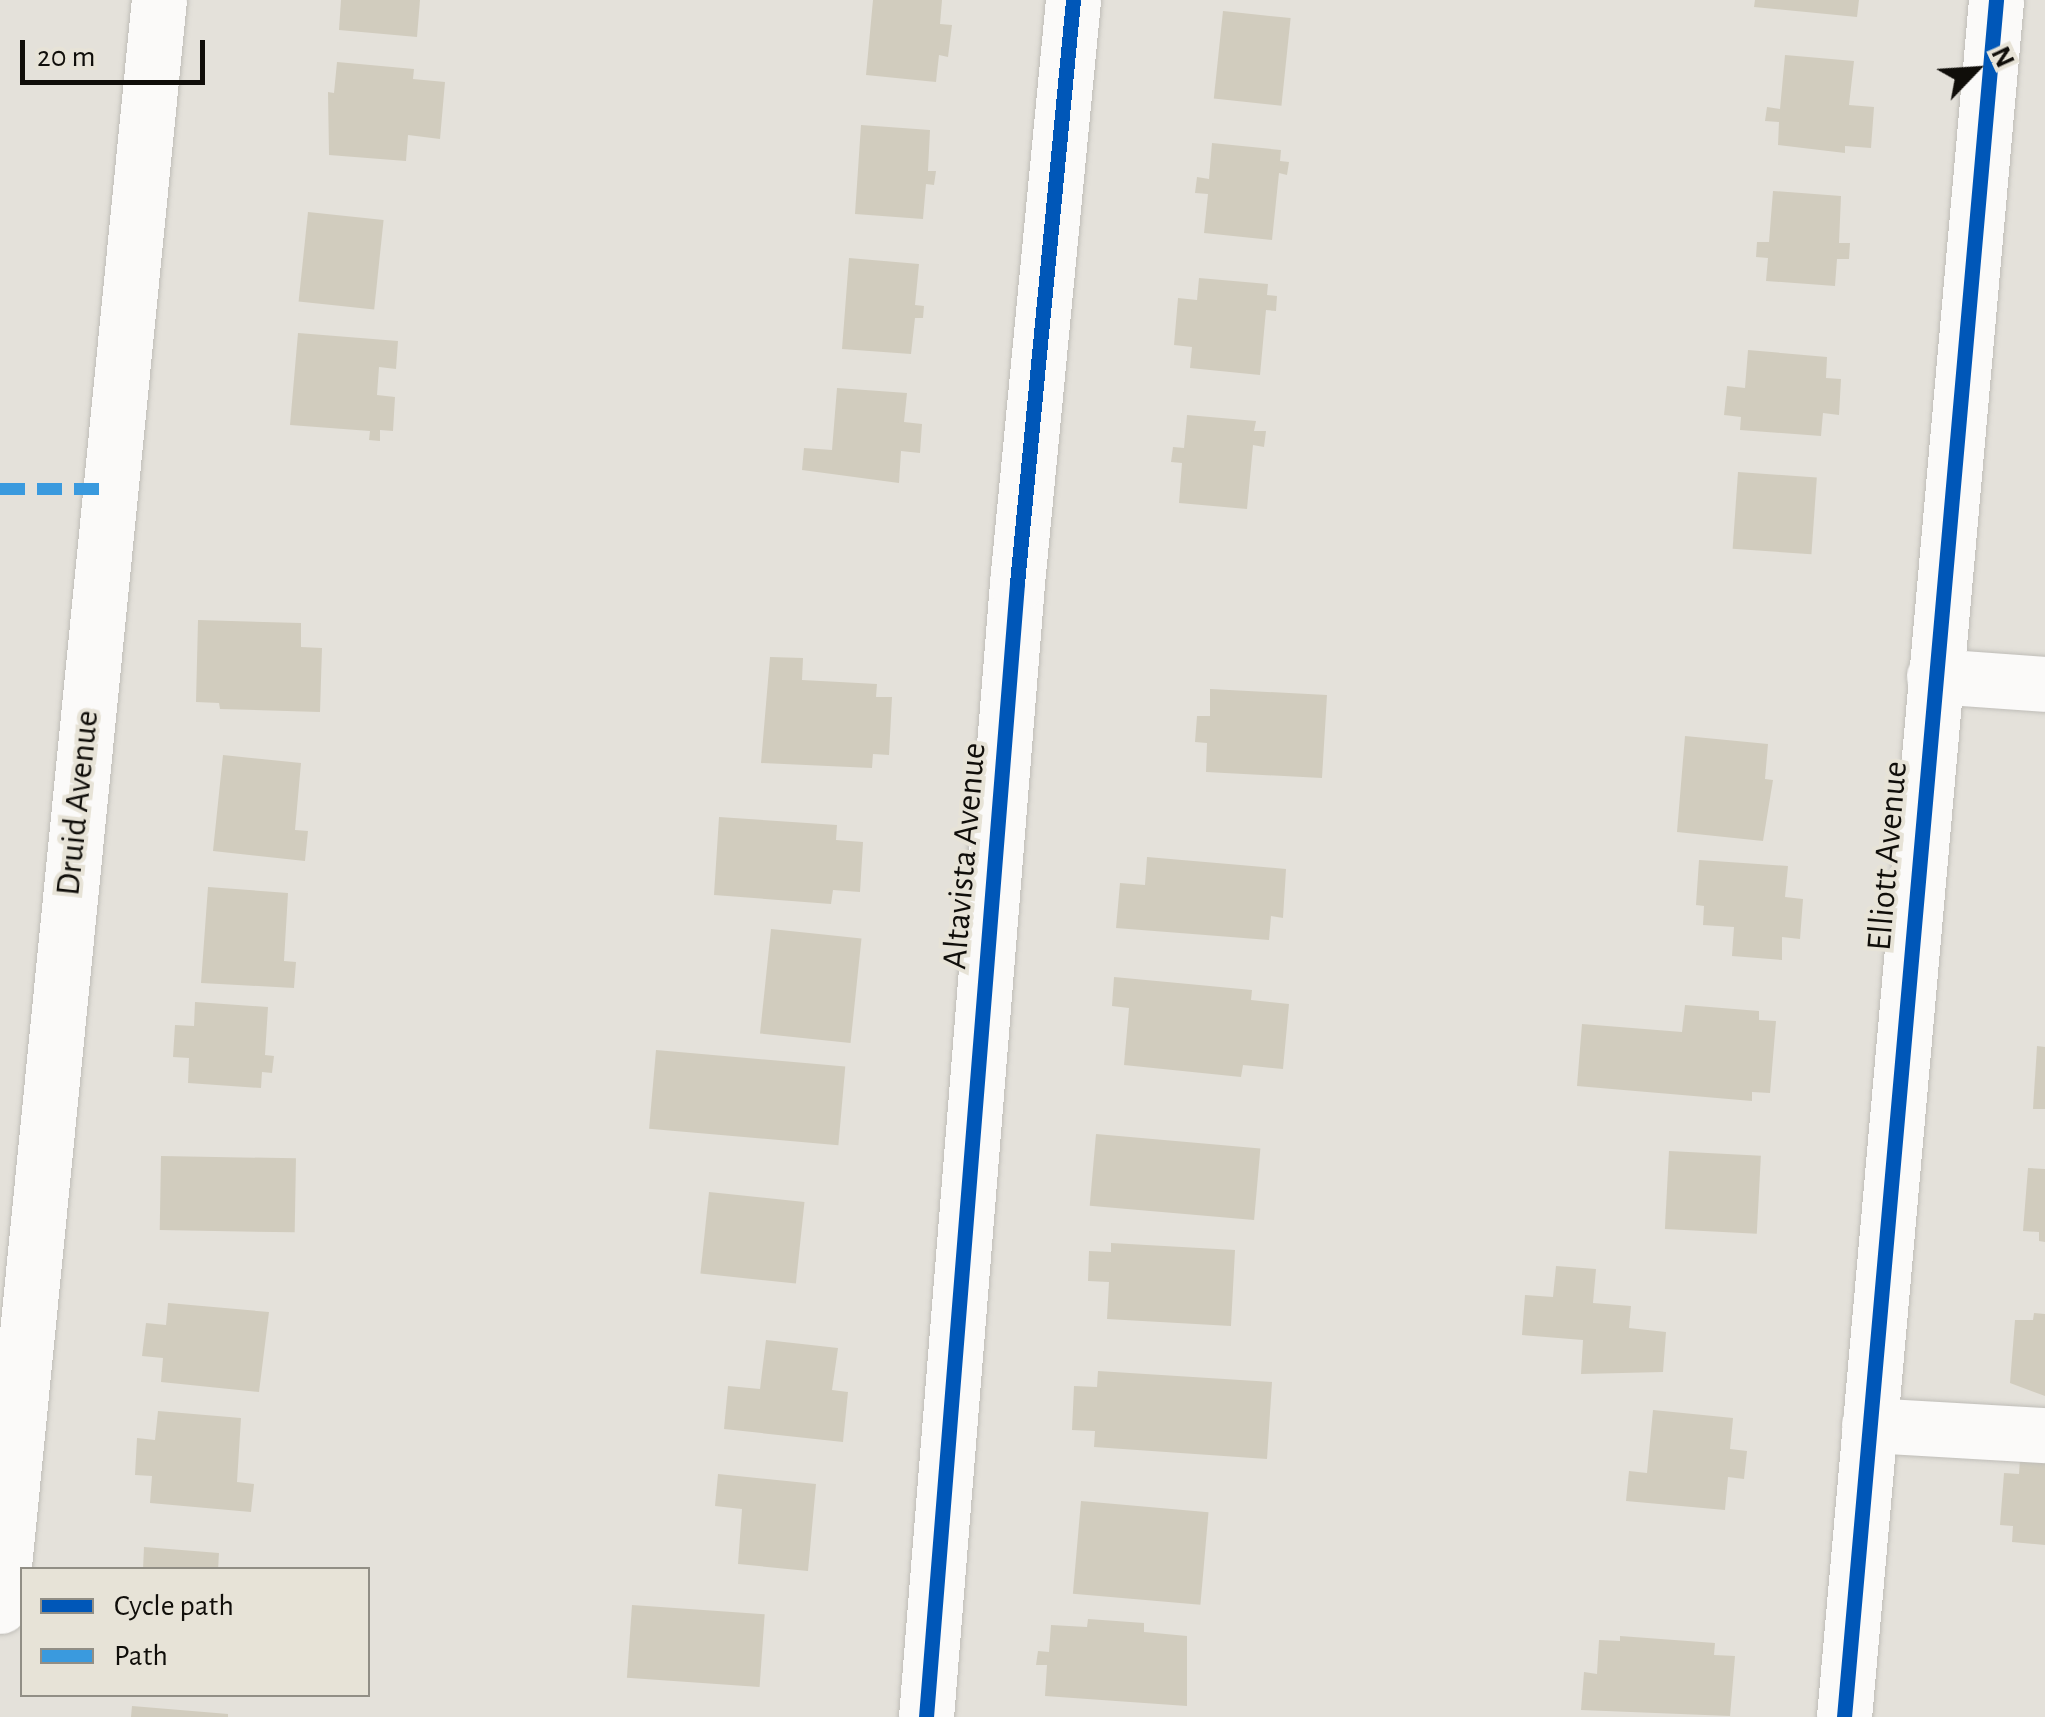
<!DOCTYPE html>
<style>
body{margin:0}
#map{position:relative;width:2045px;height:1717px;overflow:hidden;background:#e4e1da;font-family:"Alegreya Sans",sans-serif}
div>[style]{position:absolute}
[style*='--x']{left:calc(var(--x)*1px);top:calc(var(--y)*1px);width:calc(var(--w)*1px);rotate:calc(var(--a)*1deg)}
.building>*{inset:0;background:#d1ccbe;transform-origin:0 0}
.roads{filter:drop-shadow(0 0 2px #bfbdb8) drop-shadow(0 0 2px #bfbdb8)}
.minor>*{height:55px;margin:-27.5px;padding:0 27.5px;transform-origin:27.5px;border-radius:27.5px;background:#fbfaf9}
.quiet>*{height:12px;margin-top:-6px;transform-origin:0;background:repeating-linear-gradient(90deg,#3a9ade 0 25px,transparent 0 37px)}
.cycleway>*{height:15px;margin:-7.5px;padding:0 7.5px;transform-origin:7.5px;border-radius:7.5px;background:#0057b8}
span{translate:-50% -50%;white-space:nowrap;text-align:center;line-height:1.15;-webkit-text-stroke:8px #e7e3d7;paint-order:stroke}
.street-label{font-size:35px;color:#100e0a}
.legend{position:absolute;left:20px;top:1567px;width:350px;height:130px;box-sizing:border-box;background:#e7e3d7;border:2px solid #918e85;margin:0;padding:12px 18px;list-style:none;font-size:30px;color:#100e0a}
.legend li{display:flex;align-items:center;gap:20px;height:50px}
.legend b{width:50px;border:2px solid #918e85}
.north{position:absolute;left:1925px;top:20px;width:100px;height:100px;-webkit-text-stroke:8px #e7e3d7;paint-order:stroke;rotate:65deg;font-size:28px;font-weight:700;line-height:40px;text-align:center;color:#100e0a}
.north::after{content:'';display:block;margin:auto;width:35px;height:45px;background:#100e0a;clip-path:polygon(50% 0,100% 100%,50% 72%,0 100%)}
.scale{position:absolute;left:20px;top:40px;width:185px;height:45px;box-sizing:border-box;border:5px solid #100e0a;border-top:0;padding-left:12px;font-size:30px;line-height:35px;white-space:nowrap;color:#100e0a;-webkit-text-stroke:8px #e7e3d7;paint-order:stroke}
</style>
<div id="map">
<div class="building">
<div style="clip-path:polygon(341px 0,420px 0,417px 37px,339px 30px)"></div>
<div style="clip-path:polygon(873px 0,942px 0,940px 24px,952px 25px,948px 57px,939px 55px,936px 82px,866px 75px)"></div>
<div style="clip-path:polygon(1755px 0,1859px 0,1857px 17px,1754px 7px)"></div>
<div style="left:1223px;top:11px;width:68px;height:88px;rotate:6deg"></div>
<div style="clip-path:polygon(1785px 55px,1854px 61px,1849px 105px,1874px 107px,1871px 148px,1845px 146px,1845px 153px,1778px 145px,1779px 122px,1765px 121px,1767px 107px,1780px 109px)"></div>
<div style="clip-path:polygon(337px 62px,414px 69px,413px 79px,445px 82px,440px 139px,408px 135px,406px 161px,329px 155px,328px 92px,334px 93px)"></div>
<div style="clip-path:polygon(861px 125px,930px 130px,928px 171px,936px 171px,934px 185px,926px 184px,923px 219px,855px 214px)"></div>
<div style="clip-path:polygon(1212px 143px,1281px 150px,1280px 161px,1289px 162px,1287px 175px,1279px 173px,1272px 240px,1204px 233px,1208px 194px,1195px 193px,1197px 177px,1209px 179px)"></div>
<div style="clip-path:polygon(1773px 191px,1841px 196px,1839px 243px,1850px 243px,1849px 259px,1837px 259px,1835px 286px,1766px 281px,1768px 258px,1756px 257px,1757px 242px,1769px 242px)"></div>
<div style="left:308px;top:212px;width:76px;height:90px;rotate:6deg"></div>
<div style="clip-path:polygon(849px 258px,919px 264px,915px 305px,924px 306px,923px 318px,915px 318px,911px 354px,842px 349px)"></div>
<div style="clip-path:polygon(1199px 278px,1268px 284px,1267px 295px,1277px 296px,1276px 311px,1266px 310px,1260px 375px,1190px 368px,1192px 347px,1174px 345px,1178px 298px,1197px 300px)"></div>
<div style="clip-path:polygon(298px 333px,398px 341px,396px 369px,379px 367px,377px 395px,395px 397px,393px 431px,380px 430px,380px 441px,369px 440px,370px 431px,290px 425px)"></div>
<div style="clip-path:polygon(1748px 350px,1827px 357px,1826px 378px,1841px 379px,1839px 415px,1823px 413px,1821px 436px,1740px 430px,1741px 417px,1724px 415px,1727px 386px,1745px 388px)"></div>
<div style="clip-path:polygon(837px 388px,907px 393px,904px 422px,922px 424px,920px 453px,901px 451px,899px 483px,802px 470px,804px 448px,832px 450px)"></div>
<div style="clip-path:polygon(1187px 415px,1256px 421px,1254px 431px,1266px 431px,1264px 447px,1253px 445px,1247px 509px,1179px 503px,1182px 463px,1171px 462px,1173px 447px,1184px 448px)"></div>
<div style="left:1738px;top:472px;width:79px;height:77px;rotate:4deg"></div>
<div style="clip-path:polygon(198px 620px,301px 623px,301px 647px,322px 648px,320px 712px,220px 709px,219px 703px,196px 702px)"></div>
<div style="clip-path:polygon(770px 657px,803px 658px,802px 680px,877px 684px,876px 697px,892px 697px,889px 755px,873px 754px,872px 768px,761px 763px)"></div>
<div style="clip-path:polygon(1210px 689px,1327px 695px,1322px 778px,1206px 772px,1207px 743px,1195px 742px,1197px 716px,1210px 716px)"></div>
<div style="clip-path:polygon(1685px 736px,1768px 744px,1765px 779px,1773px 780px,1763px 841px,1677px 832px)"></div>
<div style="clip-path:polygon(223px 755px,301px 763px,295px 830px,308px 831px,305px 861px,213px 851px)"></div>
<div style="clip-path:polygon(719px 817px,837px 825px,836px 840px,863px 842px,860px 892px,833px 890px,831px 904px,714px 895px)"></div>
<div style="clip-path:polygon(1147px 857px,1286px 869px,1283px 918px,1271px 916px,1269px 940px,1116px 928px,1120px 883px,1145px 885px)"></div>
<div style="clip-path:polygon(1699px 860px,1788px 866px,1785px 897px,1803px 899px,1800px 939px,1782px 937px,1782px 960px,1732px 956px,1734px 927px,1703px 925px,1704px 906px,1696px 905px)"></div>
<div style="clip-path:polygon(208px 887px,288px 893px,284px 961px,296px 962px,294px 988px,201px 983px)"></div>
<div style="left:771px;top:929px;width:91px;height:105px;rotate:6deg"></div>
<div style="clip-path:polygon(1114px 977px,1252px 990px,1251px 1000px,1289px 1004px,1283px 1069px,1243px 1065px,1241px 1077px,1124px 1065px,1129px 1008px,1112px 1006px)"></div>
<div style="clip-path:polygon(195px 1002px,268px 1007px,265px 1055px,274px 1056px,272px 1073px,262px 1072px,261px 1088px,188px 1083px,189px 1058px,173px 1057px,175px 1025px,194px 1026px)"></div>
<div style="clip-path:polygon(1685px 1005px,1759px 1011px,1759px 1020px,1776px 1021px,1770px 1093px,1752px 1092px,1752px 1101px,1577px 1086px,1582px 1024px,1682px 1032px)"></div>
<div style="clip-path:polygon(2037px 1046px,2045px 1047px,2045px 1109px,2033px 1109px)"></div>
<div style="left:656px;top:1050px;width:190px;height:79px;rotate:5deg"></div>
<div style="left:1096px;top:1134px;width:165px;height:72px;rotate:5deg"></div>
<div style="left:1669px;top:1151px;width:92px;height:78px;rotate:3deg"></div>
<div style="left:161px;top:1156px;width:135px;height:74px;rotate:1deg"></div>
<div style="clip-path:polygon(2028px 1168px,2045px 1169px,2045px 1242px,2039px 1241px,2039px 1232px,2023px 1231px)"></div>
<div style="left:709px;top:1192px;width:96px;height:82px;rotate:6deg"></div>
<div style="clip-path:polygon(1111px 1243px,1235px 1250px,1231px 1326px,1107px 1319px,1109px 1282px,1088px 1281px,1089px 1251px,1111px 1252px)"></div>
<div style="clip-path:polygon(1556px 1266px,1596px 1269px,1593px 1303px,1631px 1306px,1629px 1328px,1666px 1332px,1663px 1372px,1581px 1374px,1583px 1340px,1522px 1335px,1525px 1295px,1553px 1297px)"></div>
<div style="clip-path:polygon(168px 1303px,269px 1312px,259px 1392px,161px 1382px,163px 1358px,142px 1356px,146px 1323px,166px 1325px)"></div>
<div style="clip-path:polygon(2034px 1313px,2045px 1314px,2045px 1396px,2010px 1383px,2015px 1320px,2033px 1320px)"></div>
<div style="clip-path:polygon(766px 1340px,838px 1348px,832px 1390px,848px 1392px,843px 1442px,724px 1429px,728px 1386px,760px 1389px)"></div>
<div style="clip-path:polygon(1098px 1371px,1272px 1382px,1267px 1459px,1094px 1447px,1095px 1431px,1072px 1430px,1074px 1386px,1097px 1387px)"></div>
<div style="clip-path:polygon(1653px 1410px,1733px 1418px,1730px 1449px,1747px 1451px,1744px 1479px,1728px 1477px,1725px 1510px,1626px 1501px,1629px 1471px,1647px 1473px)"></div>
<div style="clip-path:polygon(158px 1411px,241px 1418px,237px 1482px,254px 1484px,251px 1512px,150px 1503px,152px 1476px,135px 1475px,137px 1438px,155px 1440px)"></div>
<div style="clip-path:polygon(2020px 1459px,2045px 1461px,2045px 1545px,2012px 1542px,2013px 1526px,2000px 1525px,2004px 1473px,2019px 1474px)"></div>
<div style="clip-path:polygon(718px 1474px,816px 1484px,808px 1571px,738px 1564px,742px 1509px,715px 1506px)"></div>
<div style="left:1081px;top:1501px;width:128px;height:93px;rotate:5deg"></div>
<div style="clip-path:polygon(144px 1547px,219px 1553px,218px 1570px,143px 1570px)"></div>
<div style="left:632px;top:1605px;width:133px;height:73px;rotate:4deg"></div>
<div style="clip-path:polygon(1088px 1619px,1144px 1623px,1144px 1632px,1187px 1636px,1187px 1706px,1045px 1696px,1047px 1665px,1036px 1665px,1038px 1651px,1049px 1652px,1051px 1625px,1087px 1627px)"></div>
<div style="clip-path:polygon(1620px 1636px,1715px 1643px,1714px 1655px,1735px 1656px,1730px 1716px,1581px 1710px,1584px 1672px,1597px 1674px,1599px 1640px,1620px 1641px)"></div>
<div style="clip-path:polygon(132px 1706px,228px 1714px,228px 1717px,131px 1717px)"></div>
</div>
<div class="roads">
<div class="minor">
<div style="--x:1934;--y:676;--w:111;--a:4.1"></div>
<div style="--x:1869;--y:1425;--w:176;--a:3.3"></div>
<div style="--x:0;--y:1606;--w:1614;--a:-84.35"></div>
<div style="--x:926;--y:1717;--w:1138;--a:-85.41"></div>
<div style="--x:1017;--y:583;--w:586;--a:-84.51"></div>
<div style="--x:1844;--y:1717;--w:1724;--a:-84.94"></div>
</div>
</div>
<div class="quiet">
<div style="--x:0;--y:489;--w:109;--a:0"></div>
</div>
<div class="cycleway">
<div style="--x:926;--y:1717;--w:1138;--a:-85.41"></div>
<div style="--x:1017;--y:583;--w:586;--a:-84.51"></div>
<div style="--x:1844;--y:1717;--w:1724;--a:-84.94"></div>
</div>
<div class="street-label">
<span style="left:78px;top:803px;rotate:-84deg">Druid Avenue</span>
<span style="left:965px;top:856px;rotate:-85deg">Altavista Avenue</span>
<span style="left:1888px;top:856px;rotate:-85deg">Elliott Avenue</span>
</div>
<ul class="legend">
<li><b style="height:12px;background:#0057b8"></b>Cycle path</li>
<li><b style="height:12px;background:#3a9ade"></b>Path</li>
</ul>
<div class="north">N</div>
<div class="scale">20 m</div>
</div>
